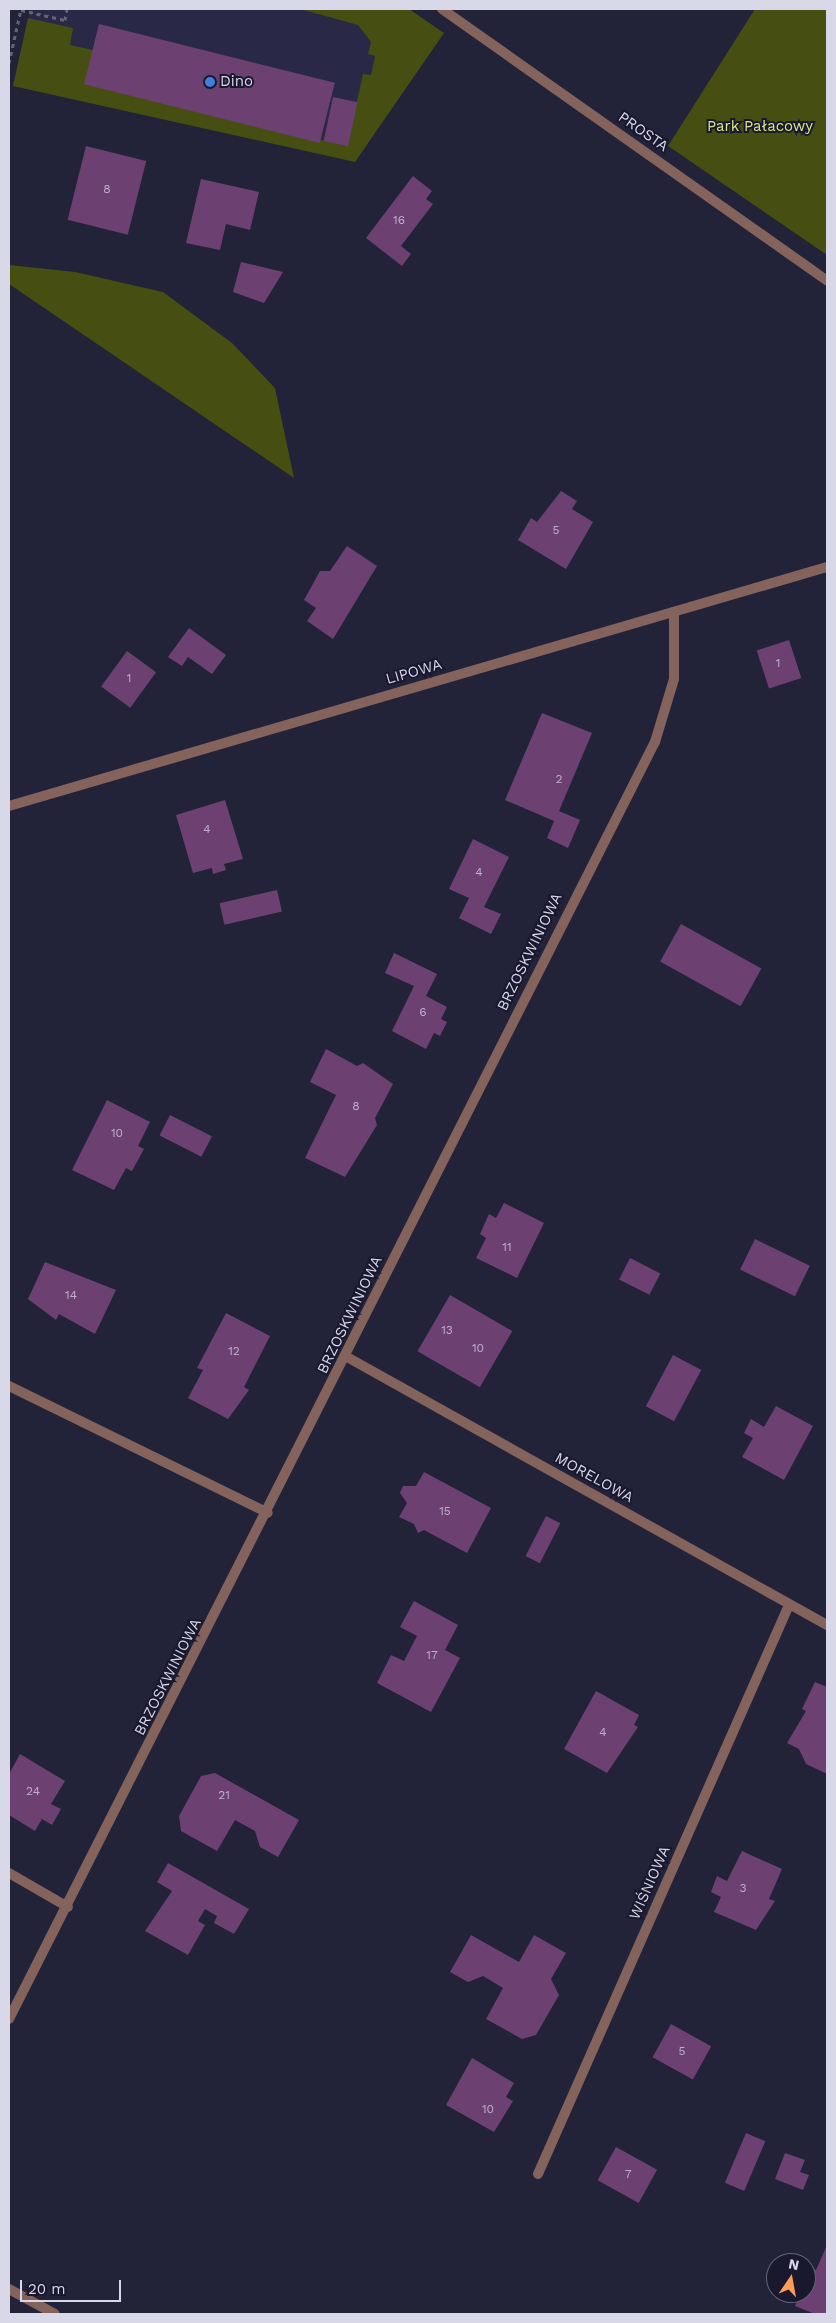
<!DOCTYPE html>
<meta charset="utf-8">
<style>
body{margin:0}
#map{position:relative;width:836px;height:2323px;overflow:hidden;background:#222239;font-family:"Work Sans",sans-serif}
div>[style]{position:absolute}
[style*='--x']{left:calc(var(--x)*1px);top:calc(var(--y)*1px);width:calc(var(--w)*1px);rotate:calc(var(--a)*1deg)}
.built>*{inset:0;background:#292846}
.green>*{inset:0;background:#464e12}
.building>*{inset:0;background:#6c4172;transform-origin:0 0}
.path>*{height:3px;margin-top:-1.5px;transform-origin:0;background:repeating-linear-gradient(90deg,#636377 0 4px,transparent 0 8px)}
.service>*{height:10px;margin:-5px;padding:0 5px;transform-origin:5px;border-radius:5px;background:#83635c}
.minor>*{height:10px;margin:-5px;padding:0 5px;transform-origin:5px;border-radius:5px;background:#83635c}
.tertiary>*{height:10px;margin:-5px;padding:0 5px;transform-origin:5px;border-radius:5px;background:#83635c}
.dots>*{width:14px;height:14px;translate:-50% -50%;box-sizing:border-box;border:2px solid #19182f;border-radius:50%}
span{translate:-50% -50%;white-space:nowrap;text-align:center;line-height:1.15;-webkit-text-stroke:4px #19182f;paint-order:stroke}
.number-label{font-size:12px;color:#bdb2ca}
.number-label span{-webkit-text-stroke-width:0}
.poi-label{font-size:15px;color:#d8d8e8}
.left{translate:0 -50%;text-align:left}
.park-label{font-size:15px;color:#d9e886}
.street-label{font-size:15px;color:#d8d8e8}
.frame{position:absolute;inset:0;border:10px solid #d8d8e8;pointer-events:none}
.north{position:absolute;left:766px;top:2253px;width:50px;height:50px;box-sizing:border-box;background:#19182f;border:1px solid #656579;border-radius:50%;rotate:12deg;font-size:14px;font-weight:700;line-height:20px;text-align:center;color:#d8d8e8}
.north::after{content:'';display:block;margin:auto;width:18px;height:22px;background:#fe9c58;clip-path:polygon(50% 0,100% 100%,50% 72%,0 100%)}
.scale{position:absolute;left:20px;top:2280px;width:101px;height:22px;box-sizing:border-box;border:2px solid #d8d8e8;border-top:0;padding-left:6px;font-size:15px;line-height:18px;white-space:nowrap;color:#d8d8e8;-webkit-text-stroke:4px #19182f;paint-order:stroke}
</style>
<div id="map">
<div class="built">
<div style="clip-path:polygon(30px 9px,409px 9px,444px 33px,355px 162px,13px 86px)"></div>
</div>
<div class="green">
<div style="clip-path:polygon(300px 9px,409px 9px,444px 33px,355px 162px,13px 86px,28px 18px,73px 28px,70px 45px,93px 50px,86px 84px,347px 146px,363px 74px,371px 75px,375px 56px,368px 54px,371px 42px,358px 25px)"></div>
<div style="clip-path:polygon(755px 9px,827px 9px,827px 255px,668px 146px)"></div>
<div style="clip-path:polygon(9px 265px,75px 272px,163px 292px,232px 343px,275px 388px,294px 478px,9px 284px)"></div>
</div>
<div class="building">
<div style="left:99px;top:24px;width:243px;height:62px;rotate:14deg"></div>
<div style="left:333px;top:97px;width:25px;height:45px;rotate:12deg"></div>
<div style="left:86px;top:146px;width:62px;height:76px;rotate:14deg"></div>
<div style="clip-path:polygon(413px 176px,432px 191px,426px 199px,433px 204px,401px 246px,411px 254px,402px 266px,366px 238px)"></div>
<div style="clip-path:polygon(201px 179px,259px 192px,250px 230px,226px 224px,220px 250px,186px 243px)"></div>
<div style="clip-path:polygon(241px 262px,283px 272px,264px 303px,233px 292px)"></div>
<div style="clip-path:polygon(561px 491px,577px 501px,572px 509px,593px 522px,566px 569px,518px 540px,531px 518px,537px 522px)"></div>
<div style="clip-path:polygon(347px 546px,377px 566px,333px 639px,307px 621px,316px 608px,304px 600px,320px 571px,330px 571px)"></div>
<div style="clip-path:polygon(189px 628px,226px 655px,212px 674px,188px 657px,182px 666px,168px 657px)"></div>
<div style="left:789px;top:640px;width:40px;height:34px;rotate:72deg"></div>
<div style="left:127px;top:651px;width:36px;height:44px;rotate:36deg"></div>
<div style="clip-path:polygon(542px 713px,592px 733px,559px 811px,580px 820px,568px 848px,547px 838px,554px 821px,505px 800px)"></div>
<div style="clip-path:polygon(225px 800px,243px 859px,224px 864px,226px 870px,213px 874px,212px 868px,193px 873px,176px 815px)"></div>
<div style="clip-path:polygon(473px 839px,509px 857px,484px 907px,501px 914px,491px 934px,459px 918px,469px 898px,449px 889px)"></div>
<div style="left:277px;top:890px;width:22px;height:59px;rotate:77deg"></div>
<div style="left:681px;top:924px;width:92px;height:43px;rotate:29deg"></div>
<div style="clip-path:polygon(394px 953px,437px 974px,426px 996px,447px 1007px,441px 1019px,447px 1022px,440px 1036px,434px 1033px,426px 1049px,392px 1031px,414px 986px,385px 973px)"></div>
<div style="clip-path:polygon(326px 1049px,357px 1066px,363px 1063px,393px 1084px,375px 1118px,377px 1125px,345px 1177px,305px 1158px,336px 1095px,310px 1082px)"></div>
<div style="clip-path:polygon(107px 1100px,150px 1122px,138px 1146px,144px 1149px,132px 1171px,126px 1168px,114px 1190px,72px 1170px)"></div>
<div style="left:170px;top:1115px;width:47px;height:23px;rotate:27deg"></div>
<div style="clip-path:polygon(504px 1203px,544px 1223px,517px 1278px,476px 1258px,486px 1238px,480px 1234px,489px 1214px,496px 1218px)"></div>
<div style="left:755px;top:1239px;width:61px;height:34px;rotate:26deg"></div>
<div style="left:630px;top:1258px;width:34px;height:24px;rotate:27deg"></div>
<div style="clip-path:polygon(45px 1262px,116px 1290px,95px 1334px,59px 1314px,56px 1320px,28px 1299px)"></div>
<div style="left:450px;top:1295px;width:72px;height:65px;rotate:30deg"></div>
<div style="clip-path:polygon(226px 1313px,270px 1336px,244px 1387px,249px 1390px,228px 1419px,188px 1398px,203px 1370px,197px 1368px)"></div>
<div style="left:673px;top:1355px;width:32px;height:58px;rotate:28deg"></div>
<div style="clip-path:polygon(776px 1406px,813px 1426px,784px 1480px,742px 1457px,753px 1438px,744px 1433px,751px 1419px,764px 1427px)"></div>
<div style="clip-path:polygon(424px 1472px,491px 1508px,467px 1553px,424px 1530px,418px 1533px,414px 1524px,399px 1517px,407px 1503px,400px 1493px,403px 1486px,416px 1486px)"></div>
<div style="left:546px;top:1516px;width:16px;height:45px;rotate:27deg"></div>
<div style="clip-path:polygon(414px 1601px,458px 1625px,445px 1650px,460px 1658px,431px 1712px,377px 1683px,391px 1655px,404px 1661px,417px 1636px,400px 1627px)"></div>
<div style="clip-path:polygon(815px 1682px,827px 1687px,827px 1774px,806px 1764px,799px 1749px,787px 1743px,806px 1711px,802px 1709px)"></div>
<div style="clip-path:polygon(596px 1691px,639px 1715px,634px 1725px,638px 1727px,607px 1773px,564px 1749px)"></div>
<div style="clip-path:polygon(20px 1754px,65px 1781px,51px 1804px,61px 1809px,52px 1825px,42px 1819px,35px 1831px,9px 1815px,9px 1774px)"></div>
<div style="clip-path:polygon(215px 1773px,299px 1820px,278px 1857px,260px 1847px,255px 1831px,235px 1820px,217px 1851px,181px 1831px,179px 1816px,201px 1776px)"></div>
<div style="clip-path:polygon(742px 1851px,782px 1869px,769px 1899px,775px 1901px,756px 1930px,714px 1912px,721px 1897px,711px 1892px,717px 1876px,727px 1881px)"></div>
<div style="clip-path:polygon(168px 1863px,249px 1909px,234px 1934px,214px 1923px,217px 1916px,205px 1909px,198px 1921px,205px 1925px,188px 1955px,145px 1931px,172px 1891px,157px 1882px)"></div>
<div style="clip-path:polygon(471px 1935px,519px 1962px,534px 1935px,566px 1953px,551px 1979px,559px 1995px,536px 2035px,522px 2039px,486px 2019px,503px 1988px,483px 1976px,468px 1982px,450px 1972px)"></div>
<div style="left:671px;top:2024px;width:46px;height:38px;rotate:29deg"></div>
<div style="clip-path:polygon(472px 2058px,514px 2083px,506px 2097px,513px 2101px,494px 2132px,446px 2105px)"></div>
<div style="left:746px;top:2133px;width:21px;height:54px;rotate:23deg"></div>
<div style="left:616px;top:2147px;width:47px;height:38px;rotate:29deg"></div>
<div style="clip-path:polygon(785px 2153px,805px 2160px,800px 2172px,809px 2175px,803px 2190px,775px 2179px)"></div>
<div style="clip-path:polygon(827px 2245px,827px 2314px,815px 2314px,795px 2306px,801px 2293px,806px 2293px,811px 2268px,816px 2270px)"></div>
</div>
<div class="path">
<div style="--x:21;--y:10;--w:45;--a:12.8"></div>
<div style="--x:65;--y:20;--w:11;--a:-80"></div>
<div style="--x:9;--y:63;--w:55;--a:-77.5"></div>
</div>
<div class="service">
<div style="--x:9;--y:1386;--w:288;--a:26.1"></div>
<div style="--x:9;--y:1873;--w:68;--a:30"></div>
<div style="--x:9;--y:2289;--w:52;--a:28.5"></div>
</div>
<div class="minor">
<div style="--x:9;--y:806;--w:852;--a:-16.29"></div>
<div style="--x:347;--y:1357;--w:550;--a:29.18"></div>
<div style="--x:9;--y:2019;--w:1431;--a:-63.17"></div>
<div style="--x:655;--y:742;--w:66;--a:-73.2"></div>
<div style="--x:674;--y:679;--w:67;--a:-90"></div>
<div style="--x:538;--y:2174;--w:622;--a:-66.2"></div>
</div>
<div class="tertiary">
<div style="--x:442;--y:9;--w:471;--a:35.2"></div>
</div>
<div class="dots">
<div style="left:210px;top:82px;background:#3f7fe0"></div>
</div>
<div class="number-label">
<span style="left:107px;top:190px">8</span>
<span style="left:399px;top:221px">16</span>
<span style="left:556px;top:531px">5</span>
<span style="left:778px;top:664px">1</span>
<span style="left:129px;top:679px">1</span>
<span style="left:559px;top:780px">2</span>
<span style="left:207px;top:830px">4</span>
<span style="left:479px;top:873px">4</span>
<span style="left:423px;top:1013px">6</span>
<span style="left:356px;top:1107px">8</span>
<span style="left:117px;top:1134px">10</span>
<span style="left:507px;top:1248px">11</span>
<span style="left:71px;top:1296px">14</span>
<span style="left:447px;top:1331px">13</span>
<span style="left:478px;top:1349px">10</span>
<span style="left:234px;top:1352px">12</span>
<span style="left:445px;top:1512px">15</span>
<span style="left:432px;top:1656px">17</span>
<span style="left:603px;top:1733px">4</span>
<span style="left:33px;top:1792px">24</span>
<span style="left:224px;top:1796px">21</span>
<span style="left:743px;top:1889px">3</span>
<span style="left:682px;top:2052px">5</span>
<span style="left:488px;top:2110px">10</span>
<span style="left:628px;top:2175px">7</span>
</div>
<div class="poi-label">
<span class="left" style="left:220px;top:82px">Dino</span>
</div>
<div class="park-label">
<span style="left:760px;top:127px">Park Pałacowy</span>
</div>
<div class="street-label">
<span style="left:643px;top:132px;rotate:35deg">PROSTA</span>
<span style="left:414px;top:672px;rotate:-16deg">LIPOWA</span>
<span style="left:530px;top:952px;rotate:-64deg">BRZOSKWINIOWA</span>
<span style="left:350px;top:1315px;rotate:-64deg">BRZOSKWINIOWA</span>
<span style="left:594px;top:1478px;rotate:29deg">MORELOWA</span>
<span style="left:168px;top:1677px;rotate:-63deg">BRZOSKWINIOWA</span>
<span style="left:650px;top:1883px;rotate:-66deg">WIŚNIOWA</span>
</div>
<div class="frame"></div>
<div class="north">N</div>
<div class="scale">20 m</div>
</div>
